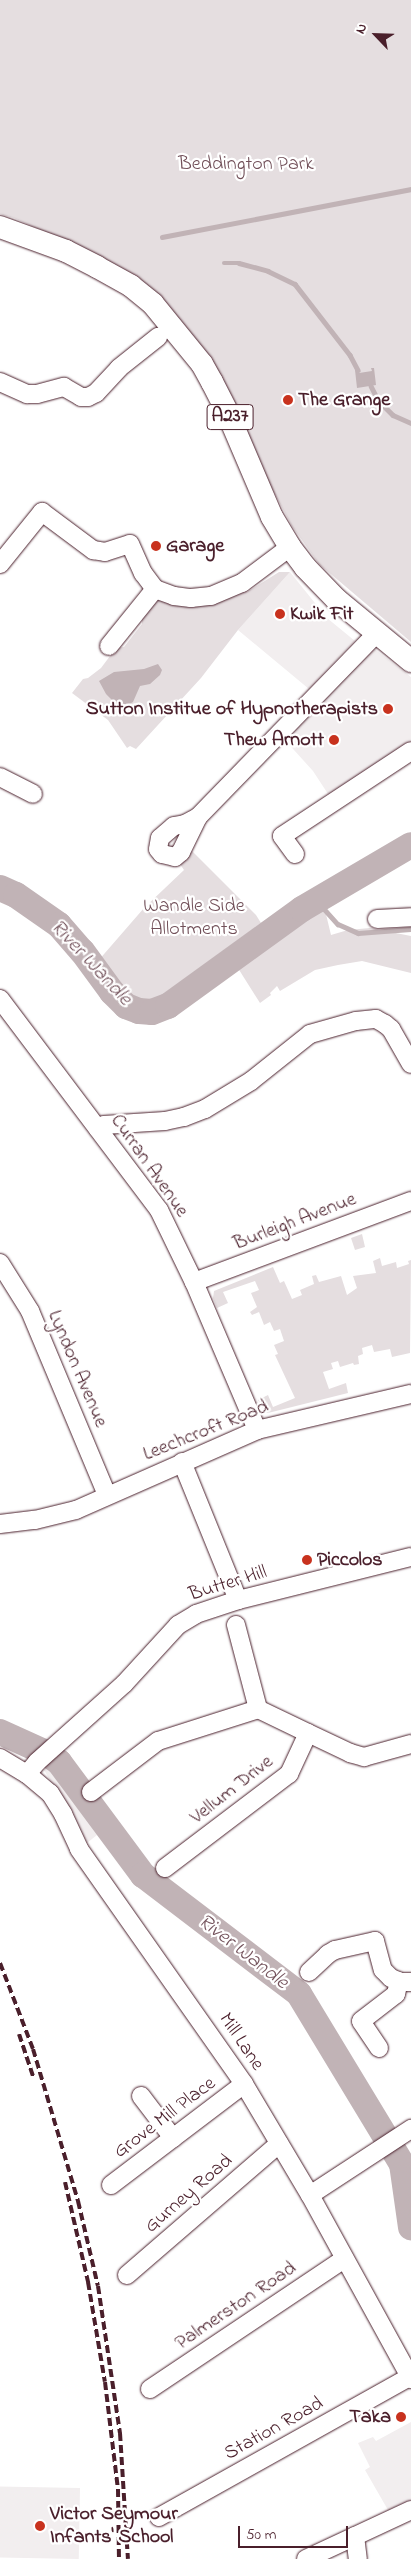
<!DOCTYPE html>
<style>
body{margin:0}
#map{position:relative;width:411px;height:2559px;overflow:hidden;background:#fff;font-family:"Indie Flower",sans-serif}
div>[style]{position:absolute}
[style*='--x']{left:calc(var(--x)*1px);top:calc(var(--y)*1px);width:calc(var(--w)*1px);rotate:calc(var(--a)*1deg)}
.built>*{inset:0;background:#f2eeef;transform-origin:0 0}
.green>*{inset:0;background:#e5dee0}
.water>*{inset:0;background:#c1b3b6}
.stream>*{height:4.5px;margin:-2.25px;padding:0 2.25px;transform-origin:2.25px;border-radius:2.25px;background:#c1b3b6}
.river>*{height:26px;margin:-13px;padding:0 13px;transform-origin:13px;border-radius:13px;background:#c1b3b6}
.roads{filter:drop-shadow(0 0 1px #4a1f2b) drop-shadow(0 0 1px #4a1f2b)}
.minor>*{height:18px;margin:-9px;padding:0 9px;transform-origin:9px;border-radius:9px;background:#fff}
.major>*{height:22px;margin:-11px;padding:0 11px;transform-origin:11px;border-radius:11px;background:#fff}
.rail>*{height:4px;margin-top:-2px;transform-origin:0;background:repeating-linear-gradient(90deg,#4a1f2b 0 8px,transparent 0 12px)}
.dots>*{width:14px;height:14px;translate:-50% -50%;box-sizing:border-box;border:2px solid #fff;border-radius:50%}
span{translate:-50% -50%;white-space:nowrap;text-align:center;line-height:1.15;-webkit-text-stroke:4.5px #fff;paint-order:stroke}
.shield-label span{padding:1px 4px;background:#fff;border:1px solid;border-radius:4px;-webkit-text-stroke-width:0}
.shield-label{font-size:19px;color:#4a1f2b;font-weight:700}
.park-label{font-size:20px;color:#714f58}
.poi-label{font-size:20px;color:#4a1f2b;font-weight:700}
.left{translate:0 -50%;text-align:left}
.right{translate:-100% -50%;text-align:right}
.street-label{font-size:20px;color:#4a1f2b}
.water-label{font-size:21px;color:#74535c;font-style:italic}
.north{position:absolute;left:351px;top:10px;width:50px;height:50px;-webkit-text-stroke:4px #fff;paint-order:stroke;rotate:294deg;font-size:14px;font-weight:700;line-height:20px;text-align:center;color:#4a1f2b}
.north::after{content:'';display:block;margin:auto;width:18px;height:22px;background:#4a1f2b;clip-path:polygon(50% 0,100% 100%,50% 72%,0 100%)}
.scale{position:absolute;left:238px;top:2526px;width:110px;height:22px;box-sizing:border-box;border:2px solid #4a1f2b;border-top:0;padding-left:6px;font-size:15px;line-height:18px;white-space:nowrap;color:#4a1f2b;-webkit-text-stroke:4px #fff;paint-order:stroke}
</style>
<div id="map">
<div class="built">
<div style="clip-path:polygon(290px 572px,327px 618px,355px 641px,309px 689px,238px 630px)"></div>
<div style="clip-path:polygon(373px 648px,411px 677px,411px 744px,330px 797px,313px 771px,284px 739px)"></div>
<div style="clip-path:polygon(51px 1764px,58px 1770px,102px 1831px,87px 1843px,44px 1770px)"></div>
<div style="clip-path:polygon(411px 2422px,411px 2500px,388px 2510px,365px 2470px,370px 2467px,358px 2443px,373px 2437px,376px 2441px)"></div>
<div style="left:80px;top:2488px;width:71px;height:80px;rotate:91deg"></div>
</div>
<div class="green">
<div style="clip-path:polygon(0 0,411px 0,411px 642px,319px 564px,292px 526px,249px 446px,231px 401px,97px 255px,14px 218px,0 214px)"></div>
<div style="clip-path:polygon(279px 572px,290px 572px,238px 630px,201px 678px,136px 749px,130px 746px,127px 748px,108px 720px,72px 693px,83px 679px,88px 678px,101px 668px,116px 648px,124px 647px,142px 624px,142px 615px,151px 604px,159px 600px,244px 588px,247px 592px)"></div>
<div style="clip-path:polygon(192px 851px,256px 915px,261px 923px,155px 1000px,146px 1004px,135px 1003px,128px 998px,98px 961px,144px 908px,184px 870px,180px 864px)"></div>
<div style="clip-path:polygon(324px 906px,331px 935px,348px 930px,370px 928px,411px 936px,411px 973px,362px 961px,338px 965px,315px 970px,280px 991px,277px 986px,270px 993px,271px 995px,260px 1003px,236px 965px)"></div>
<div style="clip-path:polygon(362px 1234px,365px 1247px,355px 1250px,351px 1238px)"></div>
<div style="clip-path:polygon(380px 1258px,382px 1266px,396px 1262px,397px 1268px,409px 1264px,408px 1261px,411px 1260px,410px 1353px,392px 1357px,390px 1349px,374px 1352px,372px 1345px,362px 1348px,363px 1354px,358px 1356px,359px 1364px,354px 1365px,353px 1363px,340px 1367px,338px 1361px,331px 1363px,333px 1369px,323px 1372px,329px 1389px,346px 1383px,348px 1393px,268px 1413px,265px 1412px,258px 1400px,268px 1395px,273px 1407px,295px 1398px,275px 1355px,278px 1354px,274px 1345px,284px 1341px,280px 1329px,274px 1331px,270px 1322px,264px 1325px,259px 1312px,252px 1315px,250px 1312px,257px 1307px,251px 1293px,259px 1290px,255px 1281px,223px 1292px,228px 1303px,217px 1308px,213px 1298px,214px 1291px,273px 1267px,280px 1283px,284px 1281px,292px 1299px,302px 1295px,300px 1290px,314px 1284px,312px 1276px,316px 1275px,319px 1282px,341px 1276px,347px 1295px,357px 1288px,353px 1276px,376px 1273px,373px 1261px)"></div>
</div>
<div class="water">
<div style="clip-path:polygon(371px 368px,374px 368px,376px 385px,357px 388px,355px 370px,358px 370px,359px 373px,372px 371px)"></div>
<div style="clip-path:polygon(158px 664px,162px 670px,160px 675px,150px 684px,140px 686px,133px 702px,126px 706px,116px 704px,106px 694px,99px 681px,114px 672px,144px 669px)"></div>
</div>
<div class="stream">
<div style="--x:162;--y:237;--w:254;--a:-10.9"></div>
<div style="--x:224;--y:263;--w:15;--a:0"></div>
<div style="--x:239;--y:263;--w:30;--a:15"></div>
<div style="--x:268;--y:271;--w:30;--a:26"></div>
<div style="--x:295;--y:284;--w:90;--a:52.2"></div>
<div style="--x:350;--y:355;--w:17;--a:62"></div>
<div style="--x:371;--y:386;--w:16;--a:63"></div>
<div style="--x:378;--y:400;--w:21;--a:45"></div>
<div style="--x:393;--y:415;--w:20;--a:24"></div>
<div style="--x:317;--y:901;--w:31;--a:48"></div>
<div style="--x:338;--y:924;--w:22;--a:24"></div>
<div style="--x:358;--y:933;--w:53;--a:-4.3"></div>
</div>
<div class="river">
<div style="--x:0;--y:888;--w:17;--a:24"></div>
<div style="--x:16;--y:895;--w:52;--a:34.9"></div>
<div style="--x:59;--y:925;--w:35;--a:49"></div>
<div style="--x:82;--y:951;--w:51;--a:53.8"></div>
<div style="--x:112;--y:992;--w:20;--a:45"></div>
<div style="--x:126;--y:1006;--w:14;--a:21"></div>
<div style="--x:139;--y:1011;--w:13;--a:4"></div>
<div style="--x:152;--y:1012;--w:17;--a:-21"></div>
<div style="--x:168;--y:1006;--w:165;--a:-35.9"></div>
<div style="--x:302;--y:909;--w:126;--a:-30.4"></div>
<div style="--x:0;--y:1732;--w:51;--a:24.5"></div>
<div style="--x:46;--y:1753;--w:16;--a:35"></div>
<div style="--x:59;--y:1762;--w:141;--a:53.4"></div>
<div style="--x:143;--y:1875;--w:196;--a:37.3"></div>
<div style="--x:299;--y:1994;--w:199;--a:58.8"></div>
<div style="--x:402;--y:2164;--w:64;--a:81.9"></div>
</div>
<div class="roads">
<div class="minor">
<div style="--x:0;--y:382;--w:30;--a:24"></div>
<div style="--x:27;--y:394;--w:10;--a:0"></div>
<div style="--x:37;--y:394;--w:28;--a:-15"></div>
<div style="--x:64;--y:387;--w:20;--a:30"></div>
<div style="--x:81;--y:397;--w:7;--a:0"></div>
<div style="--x:88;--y:397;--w:9;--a:-27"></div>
<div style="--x:96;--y:393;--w:34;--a:-47"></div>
<div style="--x:119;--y:368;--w:50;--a:-38.5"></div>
<div style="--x:0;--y:564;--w:67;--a:-51.1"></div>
<div style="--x:42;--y:512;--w:64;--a:36.7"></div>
<div style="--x:93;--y:550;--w:12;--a:9"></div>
<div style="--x:105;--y:552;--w:26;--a:-18"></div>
<div style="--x:130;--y:544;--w:32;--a:66"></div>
<div style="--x:143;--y:573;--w:20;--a:53"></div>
<div style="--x:155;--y:589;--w:20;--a:20"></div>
<div style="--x:174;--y:596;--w:17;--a:7"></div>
<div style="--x:191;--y:598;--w:20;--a:-6"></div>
<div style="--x:211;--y:596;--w:34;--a:-23"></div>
<div style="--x:242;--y:583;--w:60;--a:-36.9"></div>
<div style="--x:109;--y:646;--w:73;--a:-51.1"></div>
<div style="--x:0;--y:777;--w:37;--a:27"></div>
<div style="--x:198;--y:817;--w:39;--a:116"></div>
<div style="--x:181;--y:852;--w:8;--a:140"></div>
<div style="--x:175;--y:857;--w:13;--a:-167"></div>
<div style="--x:162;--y:854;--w:6;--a:-129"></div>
<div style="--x:158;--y:849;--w:11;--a:-80"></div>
<div style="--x:160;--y:838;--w:18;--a:-41"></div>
<div style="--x:174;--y:826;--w:11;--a:-10"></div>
<div style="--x:185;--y:824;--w:15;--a:-28"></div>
<div style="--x:198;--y:817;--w:257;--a:-45.8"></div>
<div style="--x:295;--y:854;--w:22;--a:-126"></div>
<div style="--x:282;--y:836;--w:154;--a:-33.4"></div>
<div style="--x:377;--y:919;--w:34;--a:-3"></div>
<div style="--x:0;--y:999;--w:264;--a:53"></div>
<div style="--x:159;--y:1210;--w:80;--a:64.1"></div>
<div style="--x:194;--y:1282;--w:161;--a:66.9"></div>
<div style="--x:98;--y:1129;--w:7;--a:-34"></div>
<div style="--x:104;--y:1125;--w:61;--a:-3.8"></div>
<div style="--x:165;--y:1121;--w:19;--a:-12"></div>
<div style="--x:184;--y:1117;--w:22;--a:-21"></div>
<div style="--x:205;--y:1109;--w:54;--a:-31.3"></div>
<div style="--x:251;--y:1081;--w:75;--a:-38.5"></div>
<div style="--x:310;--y:1034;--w:48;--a:-15.8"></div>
<div style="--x:356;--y:1021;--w:20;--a:-6"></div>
<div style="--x:376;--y:1019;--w:10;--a:29"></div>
<div style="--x:385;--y:1024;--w:8;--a:40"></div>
<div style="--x:391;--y:1029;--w:40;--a:60.3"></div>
<div style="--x:0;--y:1263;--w:57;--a:58"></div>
<div style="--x:30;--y:1311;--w:199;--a:67.3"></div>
<div style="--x:194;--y:1282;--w:232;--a:-20.5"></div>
<div style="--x:182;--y:1462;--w:149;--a:67.9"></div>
<div style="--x:0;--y:1524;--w:35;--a:-7"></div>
<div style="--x:35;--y:1520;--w:42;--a:-13.7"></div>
<div style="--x:76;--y:1510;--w:198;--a:-23.8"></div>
<div style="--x:257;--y:1430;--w:158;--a:-13.2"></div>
<div style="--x:236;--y:1625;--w:87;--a:75.3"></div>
<div style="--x:0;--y:1758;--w:31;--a:31"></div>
<div style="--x:27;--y:1774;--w:30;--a:40"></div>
<div style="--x:50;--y:1793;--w:25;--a:58"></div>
<div style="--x:63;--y:1814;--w:38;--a:65"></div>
<div style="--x:79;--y:1849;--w:287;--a:54.9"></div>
<div style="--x:244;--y:2084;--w:129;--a:59.3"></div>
<div style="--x:310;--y:2195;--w:210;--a:61.2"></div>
<div style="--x:27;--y:1774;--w:16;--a:-50"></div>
<div style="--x:37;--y:1762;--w:117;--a:-41.9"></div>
<div style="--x:124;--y:1684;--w:80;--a:-47.5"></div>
<div style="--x:178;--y:1625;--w:21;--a:-31"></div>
<div style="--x:196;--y:1614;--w:44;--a:-18.4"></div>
<div style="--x:238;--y:1600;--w:178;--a:-14"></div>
<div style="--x:91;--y:1792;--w:84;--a:-37.3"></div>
<div style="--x:158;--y:1741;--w:105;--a:-17.7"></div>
<div style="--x:258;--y:1709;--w:55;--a:25.6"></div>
<div style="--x:165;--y:1868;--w:156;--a:-37.2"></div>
<div style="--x:289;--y:1774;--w:45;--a:-65.1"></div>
<div style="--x:308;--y:1733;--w:47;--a:25.5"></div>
<div style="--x:350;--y:1753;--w:15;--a:16"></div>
<div style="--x:364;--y:1757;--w:49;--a:-15.5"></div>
<div style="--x:309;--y:1972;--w:26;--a:-43"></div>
<div style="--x:328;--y:1954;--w:8;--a:-30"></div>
<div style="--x:335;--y:1950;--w:41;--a:-12.7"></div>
<div style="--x:375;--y:1941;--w:30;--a:75"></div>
<div style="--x:383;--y:1970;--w:11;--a:45"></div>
<div style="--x:391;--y:1978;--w:11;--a:22"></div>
<div style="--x:401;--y:1982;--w:10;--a:0"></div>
<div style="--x:379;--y:2048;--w:32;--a:-124"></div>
<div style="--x:361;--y:2021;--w:44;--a:-37.6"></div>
<div style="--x:396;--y:1994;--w:13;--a:-77"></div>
<div style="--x:141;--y:2096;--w:53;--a:52.7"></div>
<div style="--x:111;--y:2185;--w:167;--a:-37.2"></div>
<div style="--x:310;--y:2195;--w:121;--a:-33.2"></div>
<div style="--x:127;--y:2275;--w:201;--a:-40.8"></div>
<div style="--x:150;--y:2389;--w:234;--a:-33.8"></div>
<div style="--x:159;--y:2517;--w:287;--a:-29.2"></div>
<div style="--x:355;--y:2536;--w:23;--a:83"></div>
<div style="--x:306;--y:2559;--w:116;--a:-25"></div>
</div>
<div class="major">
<div style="--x:0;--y:227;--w:70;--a:20"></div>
<div style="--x:66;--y:251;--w:35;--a:27"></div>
<div style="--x:97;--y:267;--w:39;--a:29"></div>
<div style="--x:131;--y:286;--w:28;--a:39"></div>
<div style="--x:153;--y:304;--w:77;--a:50.8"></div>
<div style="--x:202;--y:364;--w:21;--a:61"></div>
<div style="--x:212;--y:382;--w:36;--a:63"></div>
<div style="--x:228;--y:414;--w:112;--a:66.9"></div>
<div style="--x:272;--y:517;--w:35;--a:59"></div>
<div style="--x:290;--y:547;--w:25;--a:53"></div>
<div style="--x:305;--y:567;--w:46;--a:45.9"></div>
<div style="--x:337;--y:600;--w:96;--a:39.5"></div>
</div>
</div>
<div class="rail">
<div style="--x:0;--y:1963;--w:92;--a:69"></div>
<div style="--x:33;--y:2049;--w:159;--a:73.5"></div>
<div style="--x:78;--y:2201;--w:87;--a:76.8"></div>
<div style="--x:98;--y:2286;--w:149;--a:81.5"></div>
<div style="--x:120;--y:2433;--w:126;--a:86.4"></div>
<div style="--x:19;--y:2034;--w:47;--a:71.6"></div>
<div style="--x:65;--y:2182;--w:103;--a:77"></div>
<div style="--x:88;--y:2282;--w:101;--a:80.4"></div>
<div style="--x:105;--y:2382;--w:108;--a:83.1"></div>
<div style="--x:118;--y:2489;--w:70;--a:89.2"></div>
</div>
<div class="dots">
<div style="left:288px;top:400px;background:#c8321e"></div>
<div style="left:156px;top:546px;background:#c8321e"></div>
<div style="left:280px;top:614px;background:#c8321e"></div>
<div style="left:388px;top:709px;background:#c8321e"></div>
<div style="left:334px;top:740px;background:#c8321e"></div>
<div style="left:307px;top:1560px;background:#c8321e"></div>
<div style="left:401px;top:2417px;background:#c8321e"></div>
<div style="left:40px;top:2526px;background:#c8321e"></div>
</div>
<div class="shield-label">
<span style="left:230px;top:417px">A237</span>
</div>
<div class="park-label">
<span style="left:246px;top:164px">Beddington Park</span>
<span style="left:194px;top:918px">Wandle Side<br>Allotments</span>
</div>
<div class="poi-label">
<span class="left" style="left:298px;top:400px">The Grange</span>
<span class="left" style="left:166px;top:546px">Garage</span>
<span class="left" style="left:290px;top:614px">Kwik Fit</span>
<span class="right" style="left:378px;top:709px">Sutton Institue of Hypnotherapists</span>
<span class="right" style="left:324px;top:740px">Thew Arnott</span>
<span class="left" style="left:317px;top:1560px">Piccolos</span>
<span class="right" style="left:391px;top:2417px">Taka</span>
<span class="left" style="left:50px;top:2526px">Victor Seymour<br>Infants' School</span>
</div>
<div class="street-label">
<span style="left:149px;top:1166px;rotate:55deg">Curran Avenue</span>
<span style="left:295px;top:1222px;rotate:-21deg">Burleigh Avenue</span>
<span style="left:77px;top:1369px;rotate:67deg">Lyndon Avenue</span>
<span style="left:206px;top:1431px;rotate:-22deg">Leechcroft Road</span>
<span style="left:228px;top:1584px;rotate:-17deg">Butter Hill</span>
<span style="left:232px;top:1790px;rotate:-38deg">Vellum Drive</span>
<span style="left:241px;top:2042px;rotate:56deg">Mill Lane</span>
<span style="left:165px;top:2118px;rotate:-37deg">Grove Mill Place</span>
<span style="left:189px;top:2194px;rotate:-41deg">Gurney Road</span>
<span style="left:236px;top:2306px;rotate:-34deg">Palmerston Road</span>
<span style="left:274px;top:2429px;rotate:-29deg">Station Road</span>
</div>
<div class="water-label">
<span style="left:91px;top:963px;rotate:47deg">River Wandle</span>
<span style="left:243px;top:1952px;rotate:38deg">River Wandle</span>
</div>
<div class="north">N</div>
<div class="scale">50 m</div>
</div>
